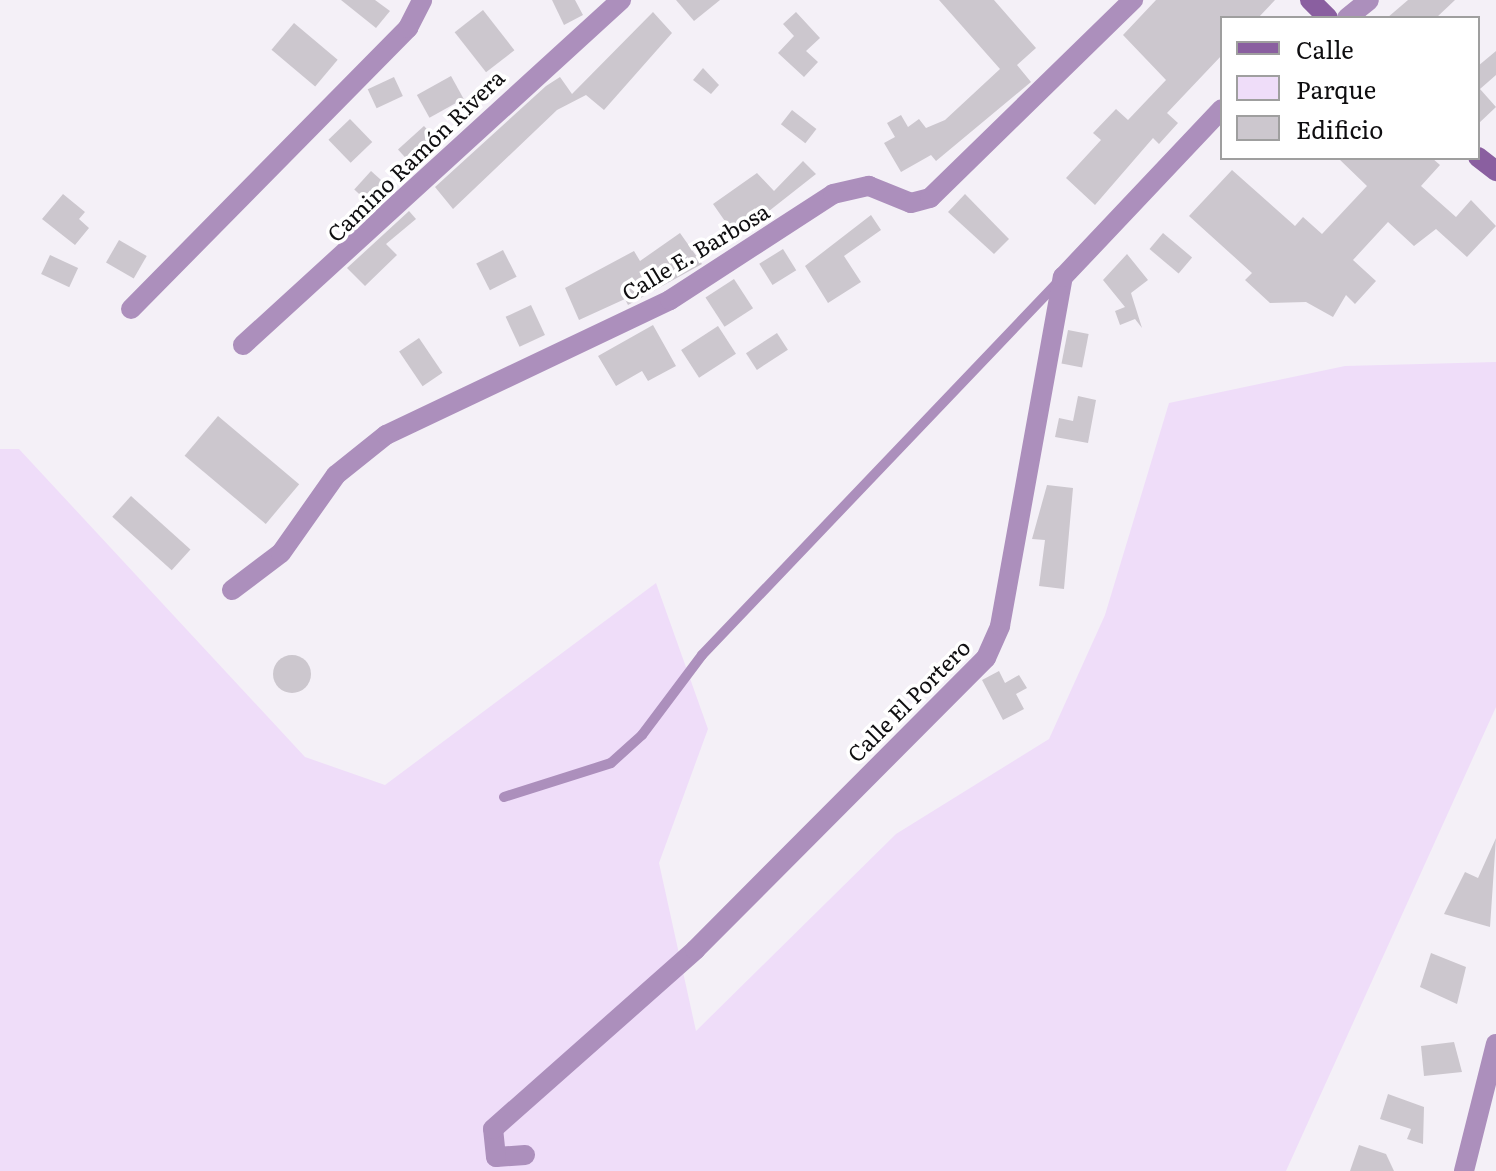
<!DOCTYPE html>
<meta charset="utf-8">
<style>
body{margin:0}
#map{position:relative;width:1496px;height:1171px;overflow:hidden;background:#f4f0f7;font-family:Literata,serif}
div>[style]{position:absolute}
[style*='--x']{left:calc(var(--x)*1px);top:calc(var(--y)*1px);width:calc(var(--w)*1px);rotate:calc(var(--a)*1deg)}
.green>*{inset:0;background:#efddf9}
.building>*{inset:0;background:#ccc7ce;transform-origin:0 0}
.round{border-radius:50%}
.lane>*{height:10px;margin:-5px;padding:0 5px;transform-origin:5px;border-radius:5px;background:#ac8fbc}
.street>*{height:20px;margin:-10px;padding:0 10px;transform-origin:10px;border-radius:10px;background:#ac8fbc}
.secondary>*{height:20px;margin:-10px;padding:0 10px;transform-origin:10px;border-radius:10px;background:#8a5fa0}
span{translate:-50% -50%;white-space:nowrap;text-align:center;line-height:1.15;-webkit-text-stroke:7px #fff;paint-order:stroke}
.street-label{font-size:22px;color:#0f0e10}
.legend{position:absolute;left:1220px;top:16px;width:260px;height:144px;box-sizing:border-box;background:#fff;border:2px solid #9f9f9f;margin:0;padding:10px 14px;list-style:none;font-size:24px;color:#0f0e10}
.legend li{display:flex;align-items:center;gap:16px;height:40px}
.legend b{width:40px;border:2px solid #9f9f9f}
</style>
<div id="map">
<div class="green">
<div style="clip-path:polygon(1496px 362px,1496px 707px,1286px 1171px,0 1171px,0 449px,19px 449px,305px 757px,385px 785px,656px 583px,708px 729px,659px 863px,696px 1031px,896px 834px,1049px 739px,1105px 615px,1169px 403px,1345px 366px)"></div>
</div>
<div class="building">
<div style="clip-path:polygon(341px 0,375px 0,390px 11px,376px 28px)"></div>
<div style="clip-path:polygon(552px 0,575px 0,583px 15px,564px 25px)"></div>
<div style="clip-path:polygon(676px 0,720px 0,694px 21px)"></div>
<div style="clip-path:polygon(939px 0,994px 0,1036px 48px,1017px 65px,1031px 82px,936px 161px,931px 155px,901px 172px,884px 143px,895px 137px,887px 123px,901px 115px,908px 127px,919px 119px,926px 128px,945px 120px,1000px 69px)"></div>
<div style="clip-path:polygon(1156px 0,1275px 0,1258px 18px,1222px 18px,1222px 55px,1167px 113px,1178px 123px,1159px 144px,1153px 138px,1095px 205px,1066px 178px,1101px 140px,1093px 133px,1116px 109px,1128px 120px,1166px 80px,1123px 35px)"></div>
<div style="clip-path:polygon(1408px 0,1455px 0,1436px 18px,1387px 18px)"></div>
<div style="left:483px;top:10px;width:51px;height:36px;rotate:52deg"></div>
<div style="clip-path:polygon(653px 12px,672px 33px,604px 110px,586px 95px,557px 110px,453px 209px,435px 187px,546px 86px,560px 77px,572px 94px)"></div>
<div style="clip-path:polygon(796px 12px,820px 38px,806px 51px,818px 62px,804px 77px,778px 53px,794px 36px,783px 24px)"></div>
<div style="left:294px;top:23px;width:57px;height:35px;rotate:40deg"></div>
<div style="clip-path:polygon(1496px 51px,1496px 75px,1480px 89px,1496px 107px,1478px 124px,1478px 66px)"></div>
<div style="clip-path:polygon(703px 68px,719px 85px,711px 94px,693px 80px)"></div>
<div style="left:451px;top:76px;width:26px;height:39px;rotate:61deg"></div>
<div style="left:394px;top:77px;width:21px;height:29px;rotate:65deg"></div>
<div style="left:792px;top:110px;width:31px;height:18px;rotate:38deg"></div>
<div style="left:350px;top:119px;width:32px;height:30px;rotate:46deg"></div>
<div style="left:424px;top:126px;width:24px;height:35px;rotate:48deg"></div>
<div style="clip-path:polygon(1338px 158px,1432px 158px,1440px 165px,1421px 186px,1456px 217px,1471px 200px,1496px 226px,1467px 257px,1436px 229px,1414px 246px,1388px 222px,1353px 260px,1376px 281px,1355px 304px,1346px 295px,1333px 317px,1306px 302px,1270px 303px,1245px 280px,1252px 273px,1189px 216px,1232px 170px,1295px 226px,1303px 217px,1322px 234px,1367px 186px)"></div>
<div style="clip-path:polygon(803px 161px,816px 174px,736px 237px,713px 204px,757px 173px,774px 191px)"></div>
<div style="left:371px;top:171px;width:24px;height:25px;rotate:42deg"></div>
<div style="clip-path:polygon(63px 194px,85px 212px,79px 219px,89px 228px,75px 245px,42px 219px)"></div>
<div style="clip-path:polygon(965px 194px,1009px 239px,994px 254px,948px 212px)"></div>
<div style="clip-path:polygon(409px 211px,416px 219px,386px 244px,397px 255px,365px 286px,347px 268px)"></div>
<div style="clip-path:polygon(871px 215px,881px 230px,844px 256px,861px 282px,828px 303px,805px 266px)"></div>
<div style="clip-path:polygon(680px 233px,702px 264px,628px 305px,625px 299px,579px 320px,565px 288px,634px 251px,640px 261px)"></div>
<div style="left:1163px;top:233px;width:38px;height:21px;rotate:40deg"></div>
<div style="left:119px;top:240px;width:32px;height:26px;rotate:30deg"></div>
<div style="left:783px;top:249px;width:25px;height:28px;rotate:58deg"></div>
<div style="left:503px;top:250px;width:30px;height:30px;rotate:63deg"></div>
<div style="clip-path:polygon(1127px 254px,1148px 280px,1131px 293px,1142px 328px,1135px 319px,1120px 325px,1115px 311px,1125px 307px,1103px 280px)"></div>
<div style="left:50px;top:255px;width:31px;height:21px;rotate:25deg"></div>
<div style="left:734px;top:279px;width:35px;height:34px;rotate:57deg"></div>
<div style="left:531px;top:305px;width:33px;height:28px;rotate:65deg"></div>
<div style="clip-path:polygon(653px 325px,676px 366px,648px 381px,642px 371px,616px 386px,598px 356px)"></div>
<div style="left:718px;top:326px;width:33px;height:44px;rotate:57deg"></div>
<div style="left:1068px;top:330px;width:21px;height:34px;rotate:11deg"></div>
<div style="left:777px;top:333px;width:20px;height:37px;rotate:57deg"></div>
<div style="left:419px;top:338px;width:42px;height:24px;rotate:56deg"></div>
<div style="clip-path:polygon(1078px 396px,1096px 400px,1088px 443px,1055px 437px,1059px 418px,1073px 421px)"></div>
<div style="left:218px;top:416px;width:106px;height:52px;rotate:40deg"></div>
<div style="clip-path:polygon(1047px 485px,1073px 488px,1064px 589px,1039px 586px,1045px 540px,1032px 539px)"></div>
<div style="left:131px;top:496px;width:80px;height:28px;rotate:42deg"></div>
<div class="round" style="left:273px;top:655px;width:38px;height:38px"></div>
<div style="clip-path:polygon(999px 671px,1005px 683px,1019px 675px,1027px 688px,1016px 694px,1024px 709px,1003px 720px,982px 680px)"></div>
<div style="clip-path:polygon(1496px 838px,1490px 927px,1444px 914px,1465px 872px,1478px 878px)"></div>
<div style="clip-path:polygon(1431px 953px,1466px 967px,1457px 1004px,1420px 987px)"></div>
<div style="clip-path:polygon(1454px 1042px,1462px 1072px,1424px 1076px,1421px 1046px)"></div>
<div style="clip-path:polygon(1388px 1094px,1424px 1107px,1423px 1144px,1407px 1139px,1411px 1129px,1380px 1119px)"></div>
<div style="clip-path:polygon(1359px 1145px,1386px 1154px,1394px 1171px,1350px 1171px)"></div>
</div>
<div class="lane">
<div style="--x:504;--y:797;--w:112;--a:-17.6"></div>
<div style="--x:611;--y:763;--w:42;--a:-42.1"></div>
<div style="--x:642;--y:735;--w:100;--a:-53.1"></div>
<div style="--x:702;--y:655;--w:517;--a:-46.33"></div>
</div>
<div class="street">
<div style="--x:1347;--y:18;--w:28;--a:-39"></div>
<div style="--x:131;--y:309;--w:395;--a:-45.4"></div>
<div style="--x:408;--y:28;--w:31;--a:-63"></div>
<div style="--x:243;--y:345;--w:512;--a:-42.39"></div>
<div style="--x:232;--y:590;--w:61;--a:-37.1"></div>
<div style="--x:281;--y:553;--w:95;--a:-54.8"></div>
<div style="--x:336;--y:475;--w:64;--a:-38.7"></div>
<div style="--x:386;--y:435;--w:314;--a:-25.4"></div>
<div style="--x:670;--y:300;--w:194;--a:-33"></div>
<div style="--x:833;--y:194;--w:37;--a:-13"></div>
<div style="--x:869;--y:186;--w:45;--a:22"></div>
<div style="--x:911;--y:203;--w:20;--a:-15"></div>
<div style="--x:930;--y:198;--w:284;--a:-44.3"></div>
<div style="--x:525;--y:1155;--w:29;--a:176"></div>
<div style="--x:496;--y:1157;--w:28;--a:-96"></div>
<div style="--x:493;--y:1129;--w:270;--a:-41.5"></div>
<div style="--x:695;--y:950;--w:412;--a:-45.1"></div>
<div style="--x:986;--y:658;--w:35;--a:-66"></div>
<div style="--x:1000;--y:626;--w:355;--a:-79.8"></div>
<div style="--x:1063;--y:277;--w:231;--a:-46.6"></div>
<div style="--x:1464;--y:1171;--w:131;--a:-75.9"></div>
</div>
<div class="secondary">
<div style="--x:1310;--y:0;--w:25;--a:45"></div>
<div style="--x:1478;--y:157;--w:23;--a:38"></div>
</div>
<div class="street-label">
<span style="left:415px;top:155px;rotate:-44deg">Camino Ramón Rivera</span>
<span style="left:695px;top:251px;rotate:-31deg">Calle E. Barbosa</span>
<span style="left:908px;top:700px;rotate:-45deg">Calle El Portero</span>
</div>
<ul class="legend">
<li><b style="height:10px;background:#8a5fa0"></b>Calle</li>
<li><b style="height:22px;background:#efddf9"></b>Parque</li>
<li><b style="height:22px;background:#ccc7ce"></b>Edificio</li>
</ul>
</div>
